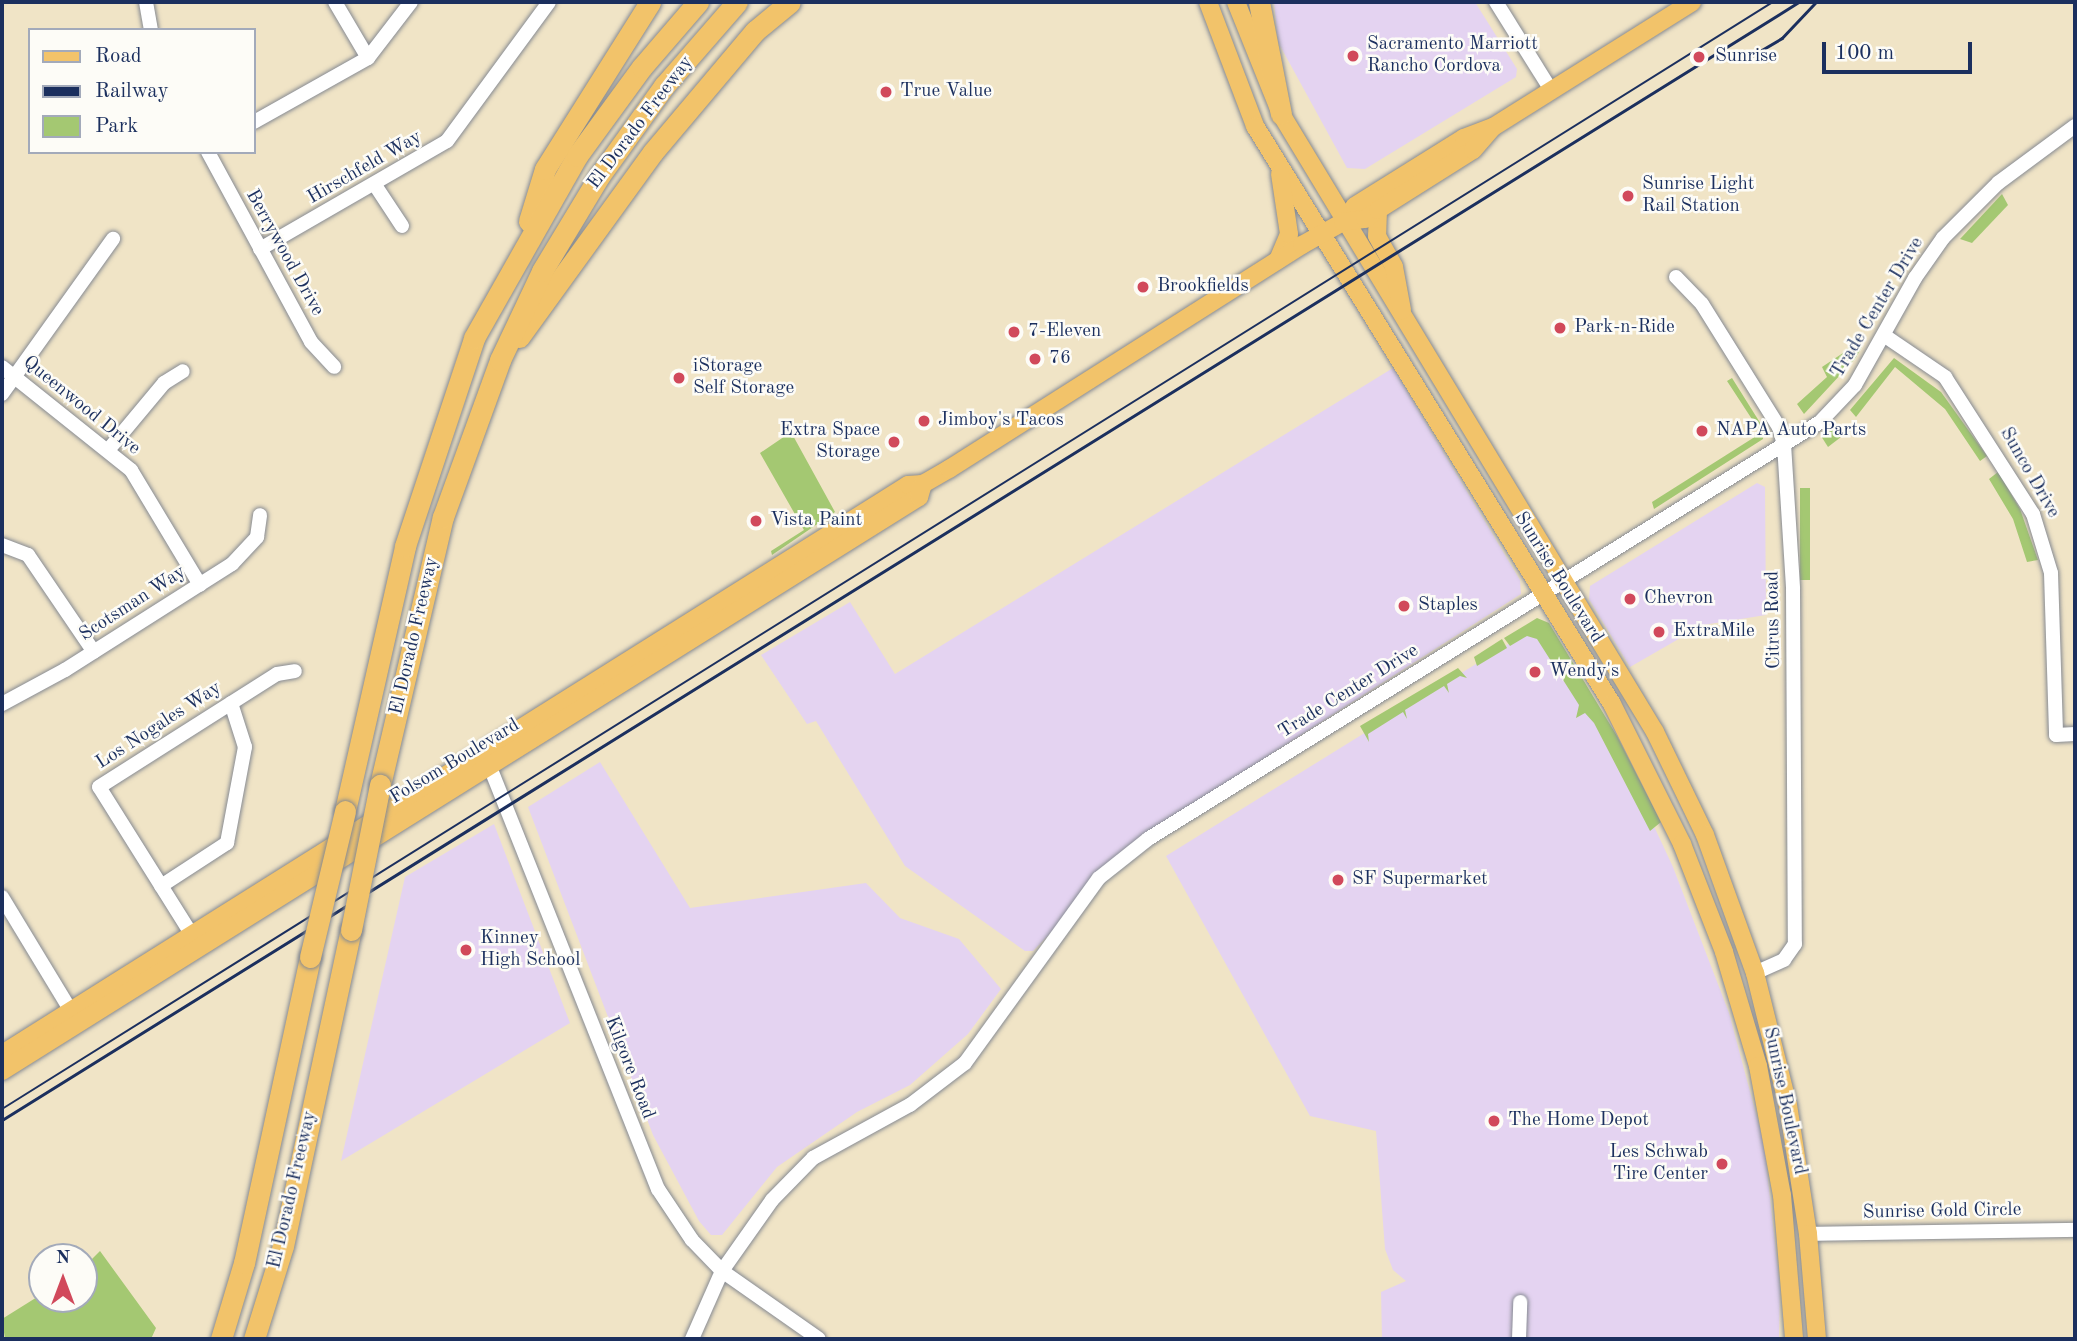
<!DOCTYPE html>
<style>
body{margin:0}
#map{position:relative;width:2077px;height:1341px;overflow:hidden;background:#f0e4c6;font-family:"Old Standard TT",serif}
div>[style]{position:absolute}
[style*='--x']{left:calc(var(--x)*1px);top:calc(var(--y)*1px);width:calc(var(--w)*1px);rotate:calc(var(--a)*1deg)}
.built>*{inset:0;background:#e4d3f1}
.green>*{inset:0;background:#a4c872;transform-origin:0 0}
.roads{filter:drop-shadow(0 0 2px #868a92) drop-shadow(0 0 2px #868a92)}
.minor>*{height:14px;margin:-7px;padding:0 7px;transform-origin:7px;border-radius:7px;background:#fff}
.major>*{height:18px;margin:-9px;padding:0 9px;transform-origin:9px;border-radius:9px;background:#f2c36a}
.highway>*{height:21px;margin:-10.5px;padding:0 10.5px;transform-origin:10.5px;border-radius:10.5px;background:#f2c36a}
.tram>*{height:2px;margin:-1px;padding:0 1px;transform-origin:1px;border-radius:1px;background:#1b2f5e}
.rail>*{height:2.5px;margin:-1.25px;padding:0 1.25px;transform-origin:1.25px;border-radius:1.25px;background:#1b2f5e}
.bridges{filter:drop-shadow(0 0 2px #868a92) drop-shadow(0 0 2px #868a92)}
.highway-bridge>*{height:21px;margin:-10.5px;padding:0 10.5px;transform-origin:10.5px;border-radius:10.5px;background:#f2c36a}
.dots>*{width:19px;height:19px;translate:-50% -50%;box-sizing:border-box;border:4px solid #fdfcf7;border-radius:50%}
span{translate:-50% -50%;white-space:nowrap;text-align:center;line-height:1.15;-webkit-text-stroke:5px #fdfcf7;paint-order:stroke}
.poi-label{font-size:19px;color:#1b2f5e}
.left{translate:0 -50%;text-align:left}
.right{translate:-100% -50%;text-align:right}
.street-label{font-size:19px;color:#1b2f5e}
.frame{position:absolute;inset:0;border:4px solid #1b2f5e;pointer-events:none}
.legend{position:absolute;left:28px;top:28px;width:228px;height:126px;box-sizing:border-box;background:#fdfcf7;border:2px solid #a3aaba;margin:0;padding:9px 12px;list-style:none;font-size:21px;color:#1b2f5e}
.legend li{display:flex;align-items:center;gap:14px;height:35px}
.legend b{width:35px;border:2px solid #a3aaba}
.north{position:absolute;left:28px;top:1243px;width:70px;height:70px;box-sizing:border-box;background:#fdfcf7;border:2px solid #a3aaba;border-radius:50%;rotate:0deg;font-size:19px;font-weight:700;line-height:28px;text-align:center;color:#1b2f5e}
.north::after{content:'';display:block;margin:auto;width:24px;height:32px;background:#d1495b;clip-path:polygon(50% 0,100% 100%,50% 72%,0 100%)}
.scale{position:absolute;left:1822px;top:42px;width:150px;height:32px;box-sizing:border-box;border:4px solid #1b2f5e;border-top:0;padding-left:9px;font-size:21px;line-height:24px;white-space:nowrap;color:#1b2f5e;-webkit-text-stroke:5px #fdfcf7;paint-order:stroke}
</style>
<div id="map">
<div class="built">
<div style="clip-path:polygon(1274px 2px,1475px 2px,1517px 69px,1516px 77px,1365px 169px,1347px 168px,1278px 42px)"></div>
<div style="clip-path:polygon(1393px 368px,1520px 580px,1521px 594px,1148px 833px,1033px 951px,1025px 951px,905px 866px,816px 721px,807px 724px,761px 655px,850px 602px,895px 674px)"></div>
<div style="clip-path:polygon(1757px 483px,1765px 487px,1766px 615px,1703px 625px,1630px 667px,1589px 599px,1590px 586px)"></div>
<div style="clip-path:polygon(1534px 628px,1610px 732px,1673px 867px,1729px 1013px,1764px 1144px,1780px 1288px,1779px 1339px,1382px 1339px,1381px 1292px,1406px 1281px,1393px 1270px,1385px 1249px,1376px 1131px,1310px 1116px,1166px 856px)"></div>
<div style="clip-path:polygon(600px 762px,690px 908px,866px 883px,900px 918px,959px 939px,1001px 989px,968px 1034px,910px 1085px,857px 1112px,777px 1167px,722px 1235px,711px 1235px,699px 1221px,653px 1135px,528px 807px)"></div>
<div style="clip-path:polygon(494px 824px,570px 1023px,341px 1161px,405px 877px)"></div>
</div>
<div class="green">
<div style="clip-path:polygon(2002px 194px,2008px 205px,1972px 243px,1960px 239px)"></div>
<div style="clip-path:polygon(1852px 342px,1862px 347px,1855px 359px,1804px 414px,1797px 404px,1827px 377px,1822px 367px,1846px 351px)"></div>
<div style="clip-path:polygon(1894px 358px,1941px 392px,1987px 456px,1980px 461px,1945px 409px,1895px 367px,1856px 417px,1850px 410px)"></div>
<div style="clip-path:polygon(1732px 378px,1764px 429px,1763px 439px,1654px 509px,1652px 502px,1761px 433px,1727px 381px)"></div>
<div style="clip-path:polygon(1832px 427px,1841px 437px,1828px 447px,1821px 436px)"></div>
<div style="clip-path:polygon(791px 432px,835px 512px,772px 555px,771px 551px,804px 530px,760px 453px)"></div>
<div style="clip-path:polygon(1998px 472px,2020px 509px,2038px 560px,2027px 562px,2013px 519px,1989px 479px)"></div>
<div style="left:1800px;top:488px;width:10px;height:92px"></div>
<div style="clip-path:polygon(1537px 618px,1549px 623px,1617px 736px,1661px 822px,1650px 831px,1594px 723px,1585px 713px,1576px 718px,1579px 705px,1537px 639px,1527px 636px,1510px 646px,1504px 638px)"></div>
<div style="clip-path:polygon(1502px 639px,1507px 648px,1477px 666px,1474px 657px)"></div>
<div style="clip-path:polygon(1458px 668px,1467px 678px,1460px 676px,1447px 684px,1449px 693px,1444px 686px,1405px 710px,1407px 719px,1403px 712px,1368px 734px,1369px 742px,1360px 726px)"></div>
<div style="clip-path:polygon(100px 1251px,156px 1328px,151px 1339px,5px 1339px,2px 1319px,42px 1294px,42px 1299px,84px 1299px,84px 1267px)"></div>
</div>
<div class="roads">
<div class="minor">
<div style="--x:146;--y:2;--w:28;--a:80"></div>
<div style="--x:335;--y:2;--w:65;--a:59.5"></div>
<div style="--x:1496;--y:2;--w:104;--a:58"></div>
<div style="--x:254;--y:122;--w:131;--a:-29.3"></div>
<div style="--x:368;--y:58;--w:71;--a:-52.5"></div>
<div style="--x:208;--y:152;--w:216;--a:61.5"></div>
<div style="--x:311;--y:342;--w:34;--a:47"></div>
<div style="--x:375;--y:185;--w:49;--a:56.6"></div>
<div style="--x:260;--y:249;--w:216;--a:-30"></div>
<div style="--x:447;--y:141;--w:172;--a:-53.7"></div>
<div style="--x:1676;--y:277;--w:37;--a:46"></div>
<div style="--x:1702;--y:304;--w:145;--a:58"></div>
<div style="--x:1779;--y:427;--w:18;--a:74"></div>
<div style="--x:1784;--y:444;--w:145;--a:86.4"></div>
<div style="--x:1793;--y:589;--w:355;--a:89.7"></div>
<div style="--x:1795;--y:944;--w:19;--a:125"></div>
<div style="--x:1784;--y:960;--w:32;--a:156"></div>
<div style="--x:1885;--y:336;--w:73;--a:34.3"></div>
<div style="--x:1945;--y:377;--w:163;--a:57.3"></div>
<div style="--x:2033;--y:514;--w:62;--a:73"></div>
<div style="--x:2051;--y:573;--w:162;--a:88.2"></div>
<div style="--x:2056;--y:735;--w:19;--a:-3"></div>
<div style="--x:2;--y:367;--w:165;--a:38.6"></div>
<div style="--x:131;--y:470;--w:134;--a:59"></div>
<div style="--x:2;--y:394;--w:191;--a:-54.4"></div>
<div style="--x:109;--y:449;--w:86;--a:-50.2"></div>
<div style="--x:164;--y:383;--w:22;--a:-32"></div>
<div style="--x:2;--y:545;--w:28;--a:21"></div>
<div style="--x:28;--y:555;--w:117;--a:55.8"></div>
<div style="--x:2;--y:704;--w:72;--a:-28.4"></div>
<div style="--x:65;--y:670;--w:198;--a:-32.4"></div>
<div style="--x:232;--y:564;--w:37;--a:-47"></div>
<div style="--x:257;--y:537;--w:22;--a:-82"></div>
<div style="--x:486;--y:757;--w:465;--a:68.3"></div>
<div style="--x:658;--y:1189;--w:61;--a:56.3"></div>
<div style="--x:692;--y:1240;--w:43;--a:45.9"></div>
<div style="--x:722;--y:1271;--w:118;--a:35"></div>
<div style="--x:161;--y:886;--w:79;--a:-33.1"></div>
<div style="--x:227;--y:843;--w:98;--a:-79.4"></div>
<div style="--x:245;--y:747;--w:46;--a:-107.7"></div>
<div style="--x:2;--y:897;--w:143;--a:58.8"></div>
<div style="--x:197;--y:943;--w:184;--a:-122.1"></div>
<div style="--x:99;--y:787;--w:211;--a:-32.4"></div>
<div style="--x:277;--y:674;--w:18;--a:-9"></div>
<div style="--x:1808;--y:1234;--w:267;--a:-0.9"></div>
<div style="--x:692;--y:1339;--w:74;--a:-66.2"></div>
<div style="--x:722;--y:1271;--w:87;--a:-54.8"></div>
<div style="--x:772;--y:1200;--w:59;--a:-45.7"></div>
<div style="--x:813;--y:1158;--w:111;--a:-28.7"></div>
<div style="--x:910;--y:1105;--w:69;--a:-37.4"></div>
<div style="--x:965;--y:1063;--w:228;--a:-54.1"></div>
<div style="--x:1099;--y:878;--w:63;--a:-38.5"></div>
<div style="--x:1148;--y:839;--w:791;--a:-31.82"></div>
<div style="--x:1820;--y:422;--w:51;--a:-46.6"></div>
<div style="--x:1855;--y:385;--w:123;--a:-60.7"></div>
<div style="--x:1915;--y:278;--w:49;--a:-55"></div>
<div style="--x:1943;--y:238;--w:78;--a:-45"></div>
<div style="--x:1998;--y:183;--w:96;--a:-36.5"></div>
<div style="--x:1519;--y:1339;--w:37;--a:-88"></div>
</div>
<div class="major">
<div style="--x:1208;--y:2;--w:133;--a:69.2"></div>
<div style="--x:1255;--y:126;--w:679;--a:58.3"></div>
<div style="--x:1612;--y:704;--w:157;--a:63.4"></div>
<div style="--x:1682;--y:844;--w:116;--a:68.7"></div>
<div style="--x:1724;--y:952;--w:119;--a:73.4"></div>
<div style="--x:1758;--y:1066;--w:131;--a:79.5"></div>
<div style="--x:1782;--y:1195;--w:144;--a:85.2"></div>
<div style="--x:1236;--y:2;--w:121;--a:68.1"></div>
<div style="--x:1281;--y:114;--w:722;--a:58.82"></div>
<div style="--x:1655;--y:732;--w:114;--a:64.1"></div>
<div style="--x:1705;--y:835;--w:147;--a:70.1"></div>
<div style="--x:1755;--y:973;--w:136;--a:76"></div>
<div style="--x:1788;--y:1105;--w:131;--a:81.2"></div>
<div style="--x:1808;--y:1234;--w:105;--a:85.1"></div>
<div style="--x:1378;--y:210;--w:26;--a:92"></div>
<div style="--x:1377;--y:236;--w:35;--a:61"></div>
<div style="--x:1394;--y:267;--w:44;--a:79.5"></div>
<div style="--x:1343;--y:222;--w:20;--a:-53"></div>
<div style="--x:1355;--y:206;--w:128;--a:-32"></div>
<div style="--x:1464;--y:138;--w:31;--a:-21"></div>
<div style="--x:1493;--y:127;--w:235;--a:-32.1"></div>
<div style="--x:1278;--y:260;--w:28;--a:-67"></div>
<div style="--x:1289;--y:234;--w:61;--a:-98.5"></div>
<div style="--x:2;--y:1054;--w:1070;--a:-32.13"></div>
<div style="--x:908;--y:485;--w:15;--a:-4"></div>
<div style="--x:923;--y:484;--w:30;--a:-30"></div>
<div style="--x:949;--y:469;--w:418;--a:-32.4"></div>
<div style="--x:1302;--y:245;--w:47;--a:-29.3"></div>
<div style="--x:1343;--y:222;--w:22;--a:-8"></div>
<div style="--x:1365;--y:219;--w:16;--a:-35"></div>
<div style="--x:1378;--y:210;--w:112;--a:-32.3"></div>
<div style="--x:1473;--y:150;--w:30;--a:-49"></div>
<div style="--x:2;--y:1071;--w:1082;--a:-32.04"></div>
<div style="--x:919;--y:497;--w:14;--a:-73"></div>
</div>
<div class="highway">
<div style="--x:1259;--y:2;--w:114;--a:78.9"></div>
<div style="--x:529;--y:221;--w:54;--a:-72.9"></div>
<div style="--x:545;--y:169;--w:197;--a:-57.8"></div>
<div style="--x:519;--y:337;--w:228;--a:-54.1"></div>
<div style="--x:653;--y:152;--w:158;--a:-49.9"></div>
<div style="--x:755;--y:31;--w:45;--a:-39.6"></div>
<div style="--x:380;--y:785;--w:275;--a:-76.8"></div>
<div style="--x:443;--y:517;--w:167;--a:-70"></div>
<div style="--x:500;--y:360;--w:98;--a:-64.7"></div>
<div style="--x:542;--y:271;--w:112;--a:-58.9"></div>
<div style="--x:600;--y:175;--w:110;--a:-54.3"></div>
<div style="--x:664;--y:86;--w:111;--a:-49"></div>
<div style="--x:345;--y:811;--w:272;--a:-77.2"></div>
<div style="--x:405;--y:546;--w:219;--a:-71.6"></div>
<div style="--x:474;--y:338;--w:209;--a:-60.5"></div>
<div style="--x:577;--y:156;--w:110;--a:-53.9"></div>
<div style="--x:642;--y:67;--w:86;--a:-49.3"></div>
<div style="--x:221;--y:1339;--w:79;--a:-73.2"></div>
<div style="--x:244;--y:1263;--w:313;--a:-77.8"></div>
<div style="--x:254;--y:1339;--w:97;--a:-72.7"></div>
<div style="--x:283;--y:1246;--w:323;--a:-77.9"></div>
</div>
</div>
<div class="tram">
<div style="--x:2;--y:1109;--w:2089;--a:-32.01"></div>
</div>
<div class="rail">
<div style="--x:1743;--y:61;--w:45;--a:-30.5"></div>
<div style="--x:1782;--y:38;--w:50;--a:-46.6"></div>
<div style="--x:2;--y:1120;--w:2116;--a:-31.89"></div>
</div>
<div class="bridges">
<div class="highway-bridge">
<div style="--x:351;--y:930;--w:148;--a:-78.7"></div>
<div style="--x:310;--y:957;--w:150;--a:-76.5"></div>
</div>
</div>
<div class="dots">
<div style="left:1353px;top:56px;background:#d1495b"></div>
<div style="left:1699px;top:57px;background:#d1495b"></div>
<div style="left:886px;top:92px;background:#d1495b"></div>
<div style="left:1628px;top:196px;background:#d1495b"></div>
<div style="left:1143px;top:287px;background:#d1495b"></div>
<div style="left:1560px;top:328px;background:#d1495b"></div>
<div style="left:1014px;top:332px;background:#d1495b"></div>
<div style="left:1035px;top:359px;background:#d1495b"></div>
<div style="left:679px;top:378px;background:#d1495b"></div>
<div style="left:924px;top:421px;background:#d1495b"></div>
<div style="left:1702px;top:431px;background:#d1495b"></div>
<div style="left:894px;top:442px;background:#d1495b"></div>
<div style="left:756px;top:521px;background:#d1495b"></div>
<div style="left:1630px;top:599px;background:#d1495b"></div>
<div style="left:1404px;top:606px;background:#d1495b"></div>
<div style="left:1659px;top:632px;background:#d1495b"></div>
<div style="left:1535px;top:672px;background:#d1495b"></div>
<div style="left:1338px;top:880px;background:#d1495b"></div>
<div style="left:466px;top:950px;background:#d1495b"></div>
<div style="left:1494px;top:1121px;background:#d1495b"></div>
<div style="left:1722px;top:1164px;background:#d1495b"></div>
</div>
<div class="poi-label">
<span class="left" style="left:1367px;top:56px">Sacramento Marriott<br>Rancho Cordova</span>
<span class="left" style="left:1715px;top:57px">Sunrise</span>
<span class="left" style="left:900px;top:92px">True Value</span>
<span class="left" style="left:1642px;top:196px">Sunrise Light<br>Rail Station</span>
<span class="left" style="left:1157px;top:287px">Brookfields</span>
<span class="left" style="left:1574px;top:328px">Park-n-Ride</span>
<span class="left" style="left:1028px;top:332px">7-Eleven</span>
<span class="left" style="left:1049px;top:359px">76</span>
<span class="left" style="left:693px;top:378px">iStorage<br>Self Storage</span>
<span class="left" style="left:938px;top:421px">Jimboy's Tacos</span>
<span class="right" style="left:880px;top:442px">Extra Space<br>Storage</span>
<span class="left" style="left:1716px;top:431px">NAPA Auto Parts</span>
<span class="left" style="left:770px;top:521px">Vista Paint</span>
<span class="left" style="left:1644px;top:599px">Chevron</span>
<span class="left" style="left:1418px;top:606px">Staples</span>
<span class="left" style="left:1673px;top:632px">ExtraMile</span>
<span class="left" style="left:1549px;top:672px">Wendy's</span>
<span class="left" style="left:1352px;top:880px">SF Supermarket</span>
<span class="left" style="left:480px;top:950px">Kinney<br>High School</span>
<span class="left" style="left:1508px;top:1121px">The Home Depot</span>
<span class="right" style="left:1708px;top:1164px">Les Schwab<br>Tire Center</span>
</div>
<div class="street-label">
<span style="left:641px;top:123px;rotate:-53deg">El Dorado Freeway</span>
<span style="left:365px;top:168px;rotate:-30deg">Hirschfeld Way</span>
<span style="left:284px;top:253px;rotate:61deg">Berrywood Drive</span>
<span style="left:1878px;top:308px;rotate:-59deg">Trade Center Drive</span>
<span style="left:81px;top:406px;rotate:39deg">Queenwood Drive</span>
<span style="left:2029px;top:473px;rotate:60deg">Sunco Drive</span>
<span style="left:1558px;top:578px;rotate:58deg">Sunrise Boulevard</span>
<span style="left:133px;top:604px;rotate:-33deg">Scotsman Way</span>
<span style="left:1774px;top:620px;rotate:-91deg">Citrus Road</span>
<span style="left:415px;top:636px;rotate:-77deg">El Dorado Freeway</span>
<span style="left:1349px;top:692px;rotate:-32deg">Trade Center Drive</span>
<span style="left:159px;top:726px;rotate:-33deg">Los Nogales Way</span>
<span style="left:455px;top:762px;rotate:-31deg">Folsom Boulevard</span>
<span style="left:629px;top:1068px;rotate:69deg">Kilgore Road</span>
<span style="left:1784px;top:1101px;rotate:78deg">Sunrise Boulevard</span>
<span style="left:293px;top:1190px;rotate:-77deg">El Dorado Freeway</span>
<span style="left:1942px;top:1212px;rotate:-1deg">Sunrise Gold Circle</span>
</div>
<div class="frame"></div>
<ul class="legend">
<li><b style="height:9px;background:#f2c36a"></b>Road</li>
<li><b style="height:9px;background:#1b2f5e"></b>Railway</li>
<li><b style="height:19px;background:#a4c872"></b>Park</li>
</ul>
<div class="north">N</div>
<div class="scale">100 m</div>
</div>
